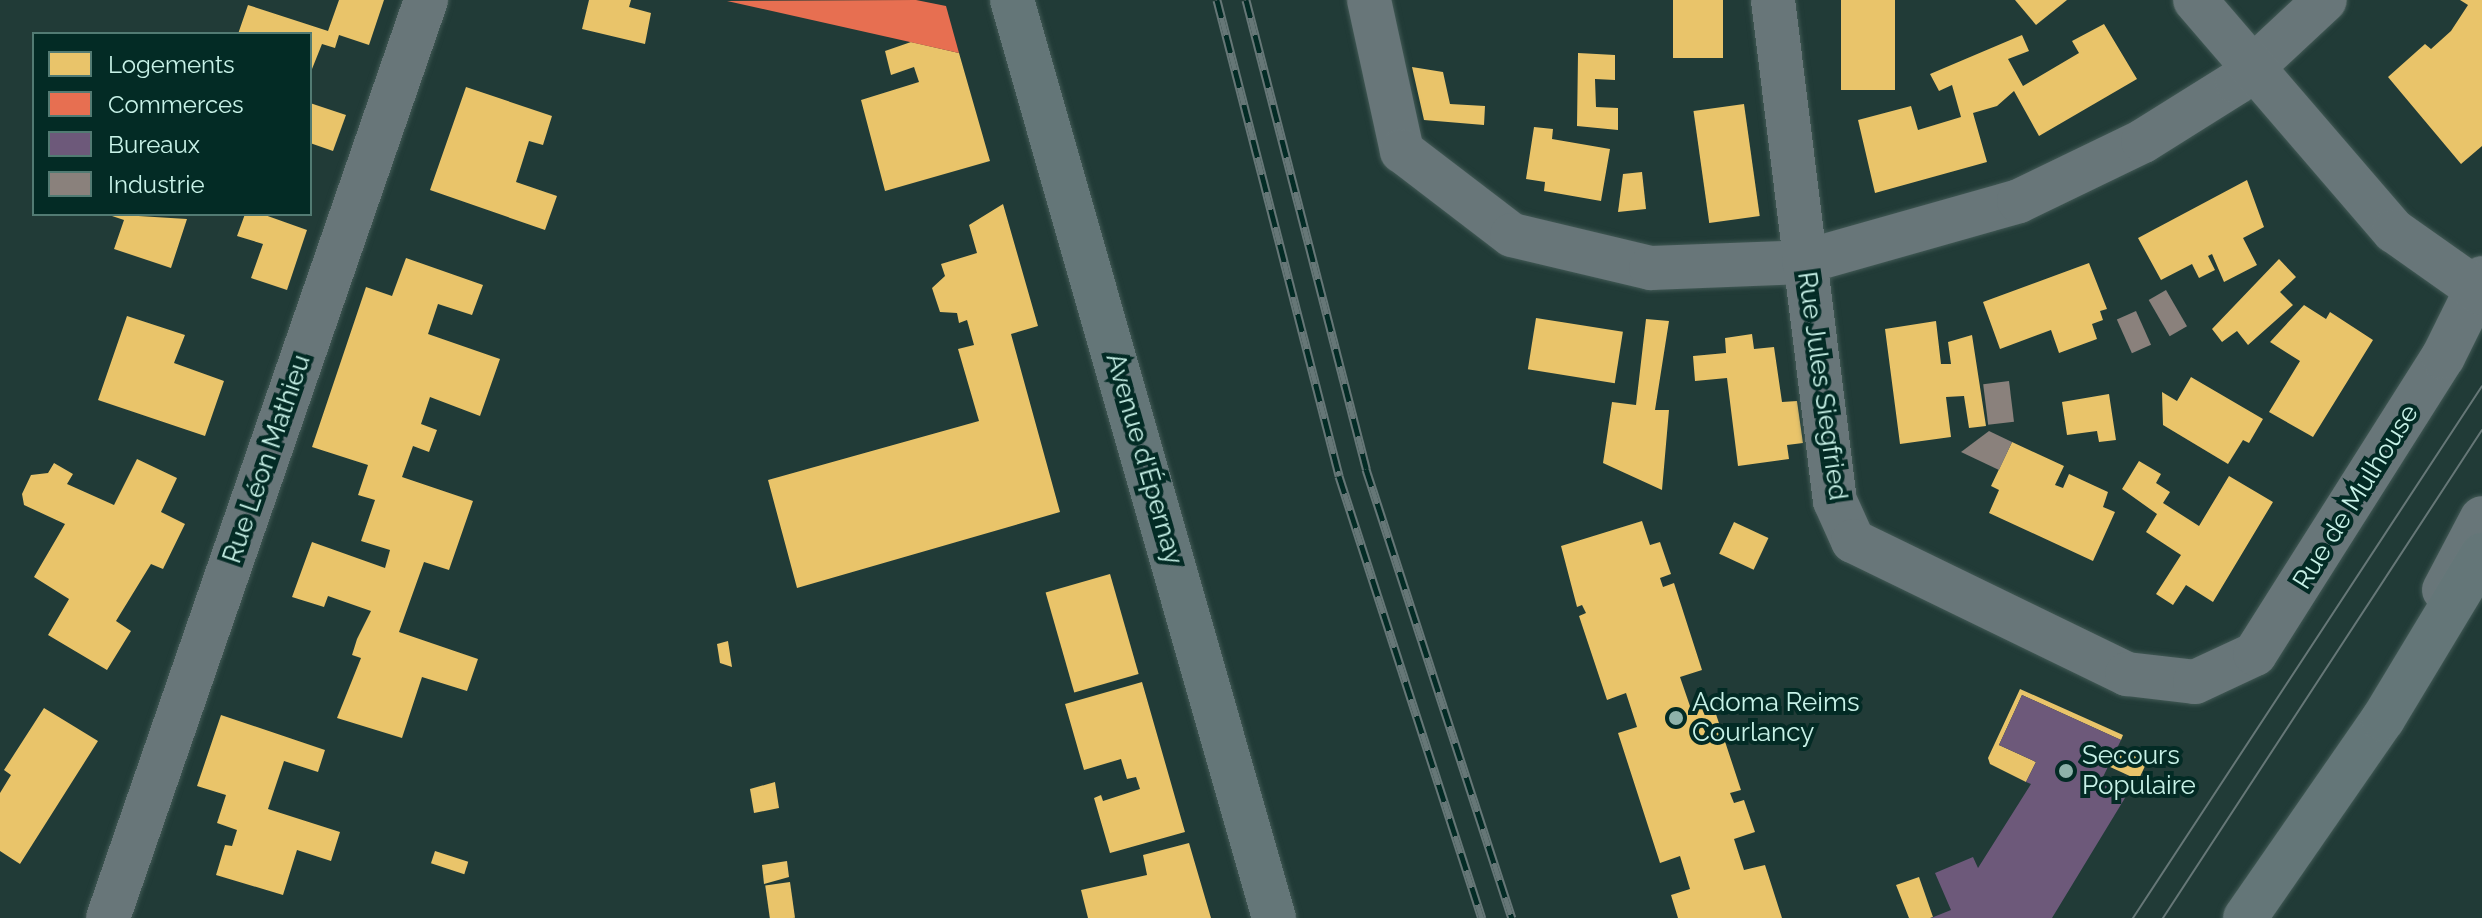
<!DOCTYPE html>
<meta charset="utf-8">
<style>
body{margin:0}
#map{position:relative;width:2482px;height:918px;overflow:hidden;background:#213b37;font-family:Raleway,sans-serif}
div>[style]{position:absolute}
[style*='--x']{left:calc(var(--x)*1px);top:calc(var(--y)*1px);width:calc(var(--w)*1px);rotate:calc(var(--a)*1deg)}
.homes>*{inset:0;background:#e9c46a;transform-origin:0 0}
.shops>*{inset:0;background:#e76f51}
.offices>*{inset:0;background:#6d597a}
.industry>*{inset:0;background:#8a817c;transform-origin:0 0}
.roads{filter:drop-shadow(0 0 2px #425955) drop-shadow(0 0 2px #425955)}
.minor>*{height:44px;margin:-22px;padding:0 22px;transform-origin:22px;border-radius:22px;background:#687679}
.major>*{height:44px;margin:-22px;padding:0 22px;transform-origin:22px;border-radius:22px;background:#647678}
.tram>*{height:2px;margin:-1px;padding:0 1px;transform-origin:1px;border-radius:1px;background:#677}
.rail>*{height:9px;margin-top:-4.5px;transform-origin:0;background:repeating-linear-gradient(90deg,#032b25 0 18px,#677 0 36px);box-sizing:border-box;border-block:2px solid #677}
.dots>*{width:22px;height:22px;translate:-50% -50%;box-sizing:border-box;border:4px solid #032b25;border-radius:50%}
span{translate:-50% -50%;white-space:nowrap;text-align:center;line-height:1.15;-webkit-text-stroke:8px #032b25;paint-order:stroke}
.street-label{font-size:26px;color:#c8f2e8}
.poi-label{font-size:26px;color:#c8f2e8}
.left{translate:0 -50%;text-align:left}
.legend{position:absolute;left:32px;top:32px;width:280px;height:184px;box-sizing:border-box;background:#032b25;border:2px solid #527b73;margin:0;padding:10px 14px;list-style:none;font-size:24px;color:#c8f2e8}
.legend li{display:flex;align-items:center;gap:16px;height:40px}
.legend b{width:40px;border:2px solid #527b73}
</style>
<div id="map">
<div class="homes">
<div style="clip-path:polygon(339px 0,384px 0,369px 45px,339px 35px,335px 48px,322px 44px,310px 74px,310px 34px,238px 34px,248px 5px,328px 31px)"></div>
<div style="clip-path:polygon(589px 0,631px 0,629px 7px,651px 13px,645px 44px,582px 29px)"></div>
<div style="left:1673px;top:0;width:50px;height:58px"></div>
<div style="left:1841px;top:0;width:54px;height:90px"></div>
<div style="clip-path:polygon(2015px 0,2067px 0,2036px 25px)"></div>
<div style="clip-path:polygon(2460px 0,2482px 0,2482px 146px,2461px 164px,2388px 77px,2425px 44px,2431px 49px,2451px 31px,2468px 5px)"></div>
<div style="clip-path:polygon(2104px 24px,2137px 79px,2039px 136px,2014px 91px,1997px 106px,1973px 113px,1987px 162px,1875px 193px,1858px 120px,1911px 106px,1918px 130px,1961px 117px,1952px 85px,1939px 91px,1930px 74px,2022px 35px,2029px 51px,2008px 59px,2023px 86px,2079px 53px,2072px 41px)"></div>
<div style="clip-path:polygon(911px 42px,959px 53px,990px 161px,885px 191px,861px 100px,919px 82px,914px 67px,891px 75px,885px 51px)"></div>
<div style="clip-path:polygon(1578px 53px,1615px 55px,1615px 80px,1595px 79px,1596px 107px,1618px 108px,1618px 130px,1577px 126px)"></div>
<div style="clip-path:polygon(1412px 67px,1443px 72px,1450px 104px,1485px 106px,1484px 125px,1424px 120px)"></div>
<div style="clip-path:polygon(466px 87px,552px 116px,543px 145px,529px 141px,516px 182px,557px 196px,545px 230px,430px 190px)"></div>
<div style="clip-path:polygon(310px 103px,346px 115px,333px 151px,310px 143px)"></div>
<div style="left:1744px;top:104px;width:113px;height:51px;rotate:82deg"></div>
<div style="clip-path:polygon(1534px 127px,1553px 129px,1552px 139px,1610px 149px,1601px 201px,1544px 191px,1545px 182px,1526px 179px)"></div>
<div style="clip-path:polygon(1642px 172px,1646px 209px,1618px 212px,1623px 174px)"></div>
<div style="clip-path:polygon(2247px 180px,2264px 227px,2243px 238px,2257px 265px,2224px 282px,2212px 254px,2208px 256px,2215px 270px,2199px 278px,2192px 264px,2161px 280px,2138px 238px)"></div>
<div style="clip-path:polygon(1003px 204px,1038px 326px,1011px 334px,1060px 512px,797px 588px,768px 480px,979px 421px,958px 349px,974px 345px,967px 320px,959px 323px,957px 313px,940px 312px,932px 288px,945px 276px,941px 264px,977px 253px,969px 225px)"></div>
<div style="clip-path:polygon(106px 214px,187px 219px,171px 268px,114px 249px,124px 220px)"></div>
<div style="clip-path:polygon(245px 214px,262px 214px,307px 230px,287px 290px,251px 278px,263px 244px,237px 236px)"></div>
<div style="clip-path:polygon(406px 258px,483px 285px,472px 315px,438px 304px,428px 334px,500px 359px,480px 416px,430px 397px,421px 424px,437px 430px,429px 452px,413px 446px,402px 477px,473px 501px,449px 570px,424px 562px,399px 632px,478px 659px,467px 691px,422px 677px,402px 738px,337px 718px,361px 658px,352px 655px,357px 639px,371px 611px,328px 596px,324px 607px,292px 597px,312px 542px,385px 568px,390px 550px,361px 541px,375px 500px,358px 495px,368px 465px,312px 447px,366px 287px,392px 296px)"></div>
<div style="clip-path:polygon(2279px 259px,2296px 277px,2280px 292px,2293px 305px,2248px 345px,2237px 331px,2222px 342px,2212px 329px)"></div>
<div style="clip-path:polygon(2089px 263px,2107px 309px,2100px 311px,2103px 320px,2092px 324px,2097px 339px,2059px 353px,2051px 330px,2000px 349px,1983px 302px)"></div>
<div style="clip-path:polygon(2304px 305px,2326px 319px,2330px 312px,2373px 340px,2313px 437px,2269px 412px,2300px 361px,2270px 342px)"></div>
<div style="clip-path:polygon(127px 316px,185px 335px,174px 363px,224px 381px,205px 436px,98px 400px)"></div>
<div style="left:1536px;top:318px;width:88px;height:52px;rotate:9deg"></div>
<div style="clip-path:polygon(1646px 319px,1669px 321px,1655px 410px,1669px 410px,1662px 490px,1603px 463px,1612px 402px,1636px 405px)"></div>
<div style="clip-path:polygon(1936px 321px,1941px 364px,1951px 364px,1948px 342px,1972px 335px,1986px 426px,1969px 428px,1964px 396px,1946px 397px,1951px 437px,1900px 444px,1885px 329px)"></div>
<div style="clip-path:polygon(1752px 334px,1754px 349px,1774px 347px,1782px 402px,1797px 401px,1803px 443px,1787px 445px,1789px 459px,1738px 466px,1727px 378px,1695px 381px,1693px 356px,1726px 353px,1725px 338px)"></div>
<div style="clip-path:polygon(2191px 377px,2263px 419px,2249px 443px,2243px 440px,2228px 464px,2163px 425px,2162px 392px,2177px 401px)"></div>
<div style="clip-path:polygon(2109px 394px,2116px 440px,2099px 442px,2097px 431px,2067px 435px,2062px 402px)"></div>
<div style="clip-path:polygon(2012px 442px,2064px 466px,2055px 485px,2063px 488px,2069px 474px,2108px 492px,2103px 507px,2115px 512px,2093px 561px,1989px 513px,1999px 490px,1991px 486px)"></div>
<div style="clip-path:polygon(137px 459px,177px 478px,161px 512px,185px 524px,163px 569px,151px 564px,116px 621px,131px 631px,107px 670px,48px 635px,69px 599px,34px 577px,65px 524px,24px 505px,22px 494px,31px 475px,48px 473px,54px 463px,73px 474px,67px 484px,114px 505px)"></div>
<div style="clip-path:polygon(2139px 461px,2161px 474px,2156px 483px,2170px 492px,2163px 503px,2199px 526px,2229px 476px,2273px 502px,2213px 602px,2186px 585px,2173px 605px,2156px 594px,2181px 555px,2146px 532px,2157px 514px,2122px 489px)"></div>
<div style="clip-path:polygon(1642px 521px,1650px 545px,1660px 542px,1671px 574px,1660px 578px,1663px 587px,1674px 583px,1702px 670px,1680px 677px,1691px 709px,1712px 702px,1741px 790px,1730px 793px,1734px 803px,1744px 800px,1755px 832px,1734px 839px,1744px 870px,1765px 865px,1782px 918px,1678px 918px,1671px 895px,1690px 889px,1680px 856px,1660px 863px,1618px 733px,1637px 727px,1626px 693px,1607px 700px,1579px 616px,1586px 613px,1582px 605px,1577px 607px,1561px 546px)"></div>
<div style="left:1734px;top:522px;width:38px;height:35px;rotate:25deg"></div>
<div style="left:1110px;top:574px;width:104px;height:67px;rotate:74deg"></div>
<div style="clip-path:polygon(728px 641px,732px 667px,720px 663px,717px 644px)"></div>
<div style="clip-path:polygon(1142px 682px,1185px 832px,1110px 853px,1094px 798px,1101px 795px,1103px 801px,1140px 789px,1136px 777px,1127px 779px,1121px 759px,1084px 770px,1065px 704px)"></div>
<div style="clip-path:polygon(2020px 689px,2123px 735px,2121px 740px,2022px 695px,1999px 745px,2036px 762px,2026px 782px,1990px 764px,1988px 758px)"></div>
<div style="clip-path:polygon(44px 708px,98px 741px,20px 864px,0 851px,0 793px,11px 775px,4px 770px)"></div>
<div style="clip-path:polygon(221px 715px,325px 750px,318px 772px,284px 761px,268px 809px,340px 832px,331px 861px,297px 850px,283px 895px,216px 875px,225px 845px,232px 846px,237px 830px,217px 823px,226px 795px,197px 786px)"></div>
<div style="left:2117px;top:748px;width:33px;height:20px;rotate:25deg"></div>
<div style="clip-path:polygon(775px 782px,779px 808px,754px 813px,750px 789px)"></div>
<div style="clip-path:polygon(1189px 843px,1211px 918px,1088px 918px,1081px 890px,1147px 875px,1143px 855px)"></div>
<div style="left:435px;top:851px;width:35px;height:13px;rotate:18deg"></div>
<div style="clip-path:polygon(787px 861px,789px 877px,764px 884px,762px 865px)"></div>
<div style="clip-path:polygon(1919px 877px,1933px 917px,1930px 918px,1909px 918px,1896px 885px)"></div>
<div style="left:790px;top:882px;width:36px;height:25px;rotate:82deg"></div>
</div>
<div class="shops">
<div style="clip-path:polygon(916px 0,946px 6px,959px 53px,727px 1px)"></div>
</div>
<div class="offices">
<div style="clip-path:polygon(2022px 695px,2121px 740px,2103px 777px,2128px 793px,2052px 918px,1931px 918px,1951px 910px,1935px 873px,1973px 857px,1978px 868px,2031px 784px,2026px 782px,2036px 762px,1999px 745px)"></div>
</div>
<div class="industry">
<div style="left:2166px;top:290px;width:42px;height:20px;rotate:60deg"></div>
<div style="left:2136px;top:311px;width:37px;height:21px;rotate:66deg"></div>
<div style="left:2009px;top:381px;width:41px;height:26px;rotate:83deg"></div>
<div style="clip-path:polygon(1989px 431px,2012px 442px,1999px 470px,1961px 452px)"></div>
</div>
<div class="roads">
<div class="minor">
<div style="--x:1369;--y:0;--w:155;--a:77.7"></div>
<div style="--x:1402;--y:151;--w:138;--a:37.4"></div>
<div style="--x:1512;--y:235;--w:143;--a:13.4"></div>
<div style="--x:1651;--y:268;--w:153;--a:-2.2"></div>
<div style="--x:1804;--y:262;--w:223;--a:-15.8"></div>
<div style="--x:2019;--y:201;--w:138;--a:-25.8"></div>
<div style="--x:2143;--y:141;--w:111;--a:-32.1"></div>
<div style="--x:2237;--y:82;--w:120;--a:-43"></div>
<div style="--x:1773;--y:0;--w:505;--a:82.95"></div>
<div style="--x:1835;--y:501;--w:44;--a:65.8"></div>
<div style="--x:1853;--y:541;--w:305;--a:25.9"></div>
<div style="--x:2127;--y:674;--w:68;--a:6.7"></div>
<div style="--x:2195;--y:682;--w:66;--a:-25"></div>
<div style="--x:2255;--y:654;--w:352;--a:-57.7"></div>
<div style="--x:2443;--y:357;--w:88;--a:-63.7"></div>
<div style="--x:2195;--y:0;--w:305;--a:49.3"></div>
<div style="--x:2394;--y:231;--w:108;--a:35.2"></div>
<div style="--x:2444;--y:590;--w:81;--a:-62.2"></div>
<div style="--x:108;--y:918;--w:972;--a:-70.89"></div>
</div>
<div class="major">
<div style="--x:1012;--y:0;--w:955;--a:74.07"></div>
<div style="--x:2245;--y:918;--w:242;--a:-55.3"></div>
<div style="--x:2383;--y:719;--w:192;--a:-58.9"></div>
</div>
</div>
<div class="tram">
<div style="--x:2133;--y:918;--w:636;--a:-56.73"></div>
<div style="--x:2163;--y:918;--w:583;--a:-56.83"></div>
</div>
<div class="rail">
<div style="--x:1217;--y:0;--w:491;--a:75.6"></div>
<div style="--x:1339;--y:476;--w:465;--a:72.1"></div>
<div style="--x:1246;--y:0;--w:484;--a:75.6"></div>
<div style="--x:1366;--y:469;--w:472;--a:72"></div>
</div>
<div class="dots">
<div style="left:1676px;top:718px;background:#8eb2aa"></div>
<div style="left:2066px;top:771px;background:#8eb2aa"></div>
</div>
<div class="street-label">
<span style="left:1822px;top:386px;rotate:82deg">Rue Jules Siegfried</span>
<span style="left:267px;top:459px;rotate:-71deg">Rue Léon Mathieu</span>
<span style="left:1144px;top:459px;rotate:74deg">Avenue d'Épernay</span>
<span style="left:2356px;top:497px;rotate:-58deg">Rue de Mulhouse</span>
</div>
<div class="poi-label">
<span class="left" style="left:1692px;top:718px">Adoma Reims<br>Courlancy</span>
<span class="left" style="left:2082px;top:771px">Secours<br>Populaire</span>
</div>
<ul class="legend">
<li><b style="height:22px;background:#e9c46a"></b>Logements</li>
<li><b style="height:22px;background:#e76f51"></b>Commerces</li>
<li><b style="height:22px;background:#6d597a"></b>Bureaux</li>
<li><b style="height:22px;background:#8a817c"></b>Industrie</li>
</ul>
</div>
